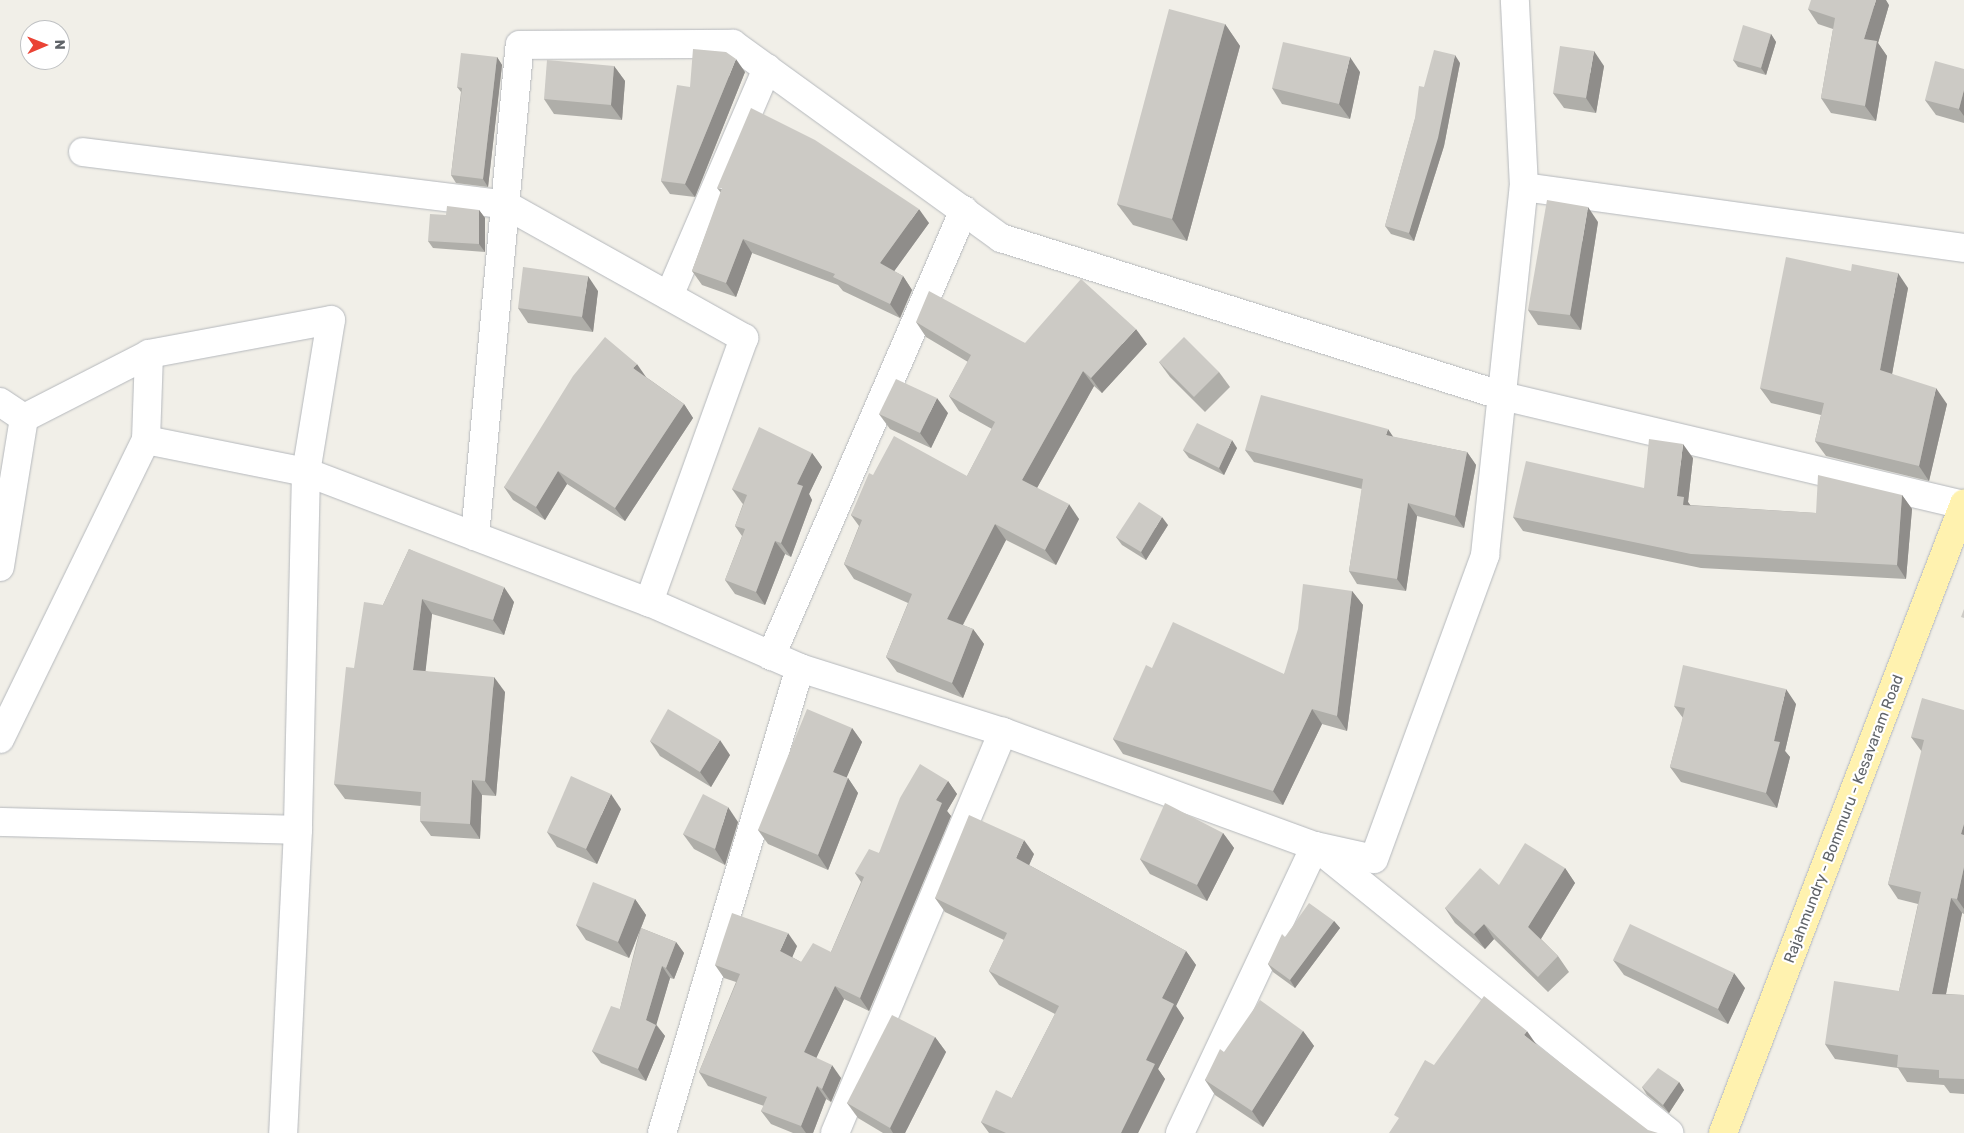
<!DOCTYPE html>
<style>
body{margin:0}
#map{position:relative;width:1964px;height:1133px;overflow:hidden;background:#f1efe8;font-family:Rubik,sans-serif}
div>[style]{position:absolute}
.roads{filter:drop-shadow(0 0 1px #b5b8bc) drop-shadow(0 0 1px #b5b8bc)}
.street>*{height:28px;margin:-14px;padding:0 14px;transform-origin:14px;border-radius:14px;background:#fff}
.primary>*{height:28px;margin:-14px;padding:0 14px;transform-origin:14px;border-radius:14px;background:#fff2af}
.wall>*{inset:0;background:#afaea9}
.shaded-wall>*{inset:0;background:#8f8d8a}
.building>*{inset:0;background:#cccac5}
span{translate:-50% -50%;white-space:nowrap;text-align:center;line-height:1.15;-webkit-text-stroke:4.5px #fff;paint-order:stroke}
.street-label{font-size:15px;color:#5f6368}
.north{position:absolute;left:20px;top:20px;width:50px;height:50px;box-sizing:border-box;background:#fff;border:1px solid #bfc1c3;border-radius:50%;rotate:89deg;font-size:14px;font-weight:700;line-height:20px;text-align:center;color:#5f6368}
.north::after{content:'';display:block;margin:auto;width:18px;height:22px;background:#ea4335;clip-path:polygon(50% 0,100% 100%,50% 72%,0 100%)}
</style>
<div id="map">
<div class="roads">
<div class="street">
<i style="left:83px;top:152px;width:426px;rotate:7.1deg"></i>
<i style="left:506px;top:205px;width:273px;rotate:29.2deg"></i>
<i style="left:744px;top:338px;width:281px;rotate:109.8deg"></i>
<i style="left:1524px;top:187px;width:444px;rotate:7.9deg"></i>
<i style="left:669px;top:296px;width:248px;rotate:-66.7deg"></i>
<i style="left:0;top:402px;width:29px;rotate:34deg"></i>
<i style="left:24px;top:418px;width:151px;rotate:99.2deg"></i>
<i style="left:24px;top:418px;width:140px;rotate:-27.1deg"></i>
<i style="left:149px;top:354px;width:185px;rotate:-10.6deg"></i>
<i style="left:331px;top:320px;width:154px;rotate:99.3deg"></i>
<i style="left:306px;top:472px;width:358px;rotate:91.3deg"></i>
<i style="left:298px;top:830px;width:303px;rotate:92.8deg"></i>
<i style="left:146px;top:440px;width:163px;rotate:11.3deg"></i>
<i style="left:306px;top:472px;width:367px;rotate:20.8deg"></i>
<i style="left:649px;top:602px;width:165px;rotate:23.6deg"></i>
<i style="left:800px;top:668px;width:213px;rotate:17.5deg"></i>
<i style="left:1003px;top:732px;width:332px;rotate:20.1deg"></i>
<i style="left:1315px;top:846px;width:456px;rotate:39deg"></i>
<i style="left:475px;top:536px;width:493px;rotate:-84.8deg"></i>
<i style="left:520px;top:45px;width:213px;rotate:-0.3deg"></i>
<i style="left:733px;top:44px;width:331px;rotate:35.9deg"></i>
<i style="left:1001px;top:238px;width:526px;rotate:17.47deg"></i>
<i style="left:1503px;top:396px;width:474px;rotate:13.3deg"></i>
<i style="left:771px;top:656px;width:486px;rotate:-66.6deg"></i>
<i style="left:0;top:739px;width:333px;rotate:-64deg"></i>
<i style="left:146px;top:440px;width:86px;rotate:-88deg"></i>
<i style="left:0;top:822px;width:298px;rotate:1.5deg"></i>
<i style="left:662px;top:1133px;width:485px;rotate:-73.5deg"></i>
<i style="left:835px;top:1133px;width:435px;rotate:-67.3deg"></i>
<i style="left:1180px;top:1133px;width:317px;rotate:-64.8deg"></i>
<i style="left:1315px;top:846px;width:60px;rotate:12.4deg"></i>
<i style="left:1374px;top:859px;width:324px;rotate:-69.9deg"></i>
<i style="left:1485px;top:555px;width:370px;rotate:-84deg"></i>
<i style="left:1524px;top:187px;width:187px;rotate:-92.8deg"></i>
</div>
<div class="primary">
<i style="left:1723px;top:1133px;width:674px;rotate:-69.04deg"></i>
</div>
</div>
<div class="wall">
<i style="clip-path:polygon(1889px 5px,1878px 43px,1887px 56px,1876px 121px,1831px 113px,1821px 98px,1833px 29px,1818px 24px,1808px 9px)"></i>
<i style="clip-path:polygon(1225px 24px,1240px 46px,1187px 241px,1133px 225px,1117px 204px)"></i>
<i style="clip-path:polygon(1771px 34px,1776px 42px,1766px 75px,1738px 67px,1733px 60px)"></i>
<i style="clip-path:polygon(497px 57px,502px 65px,488px 187px,456px 183px,451px 175px,461px 92px,457px 87px)"></i>
<i style="clip-path:polygon(1460px 63px,1444px 146px,1414px 241px,1391px 234px,1385px 226px,1424px 87px)"></i>
<i style="clip-path:polygon(614px 66px,625px 81px,622px 120px,554px 114px,544px 99px)"></i>
<i style="clip-path:polygon(1604px 66px,1596px 113px,1564px 108px,1553px 93px)"></i>
<i style="clip-path:polygon(1964px 69px,1964px 123px,1936px 115px,1925px 100px)"></i>
<i style="clip-path:polygon(745px 72px,695px 197px,670px 194px,661px 181px,690px 87px)"></i>
<i style="clip-path:polygon(1360px 72px,1350px 119px,1282px 104px,1272px 88px)"></i>
<i style="clip-path:polygon(717px 188px,929px 223px,894px 271px,903px 276px,912px 290px,900px 318px,843px 291px,838px 285px,752px 253px,736px 297px,702px 285px,692px 271px,721px 193px)"></i>
<i style="clip-path:polygon(479px 210px,485px 218px,485px 252px,433px 248px,428px 241px)"></i>
<i style="clip-path:polygon(1598px 222px,1581px 330px,1538px 325px,1528px 310px)"></i>
<i style="clip-path:polygon(1908px 288px,1892px 374px,1947px 404px,1929px 481px,1826px 456px,1815px 441px,1821px 415px,1771px 403px,1760px 388px)"></i>
<i style="clip-path:polygon(598px 291px,593px 332px,528px 323px,518px 308px)"></i>
<i style="clip-path:polygon(916px 322px,1025px 343px,1147px 344px,1102px 393px,1094px 386px,1037px 488px,1079px 519px,1056px 565px,1006px 540px,963px 625px,973px 629px,984px 644px,963px 698px,897px 672px,886px 657px,908px 603px,854px 579px,844px 564px,859px 526px,851px 515px,873px 475px,967px 476px,992px 429px,959px 411px,949px 396px,968px 362px,926px 337px)"></i>
<i style="clip-path:polygon(1159px 362px,1219px 372px,1230px 387px,1205px 412px,1170px 377px)"></i>
<i style="clip-path:polygon(646px 377px,684px 404px,693px 418px,625px 521px,567px 484px,545px 520px,513px 500px,504px 487px)"></i>
<i style="clip-path:polygon(948px 413px,931px 448px,890px 429px,879px 414px)"></i>
<i style="clip-path:polygon(1393px 437px,1467px 452px,1476px 465px,1464px 528px,1417px 516px,1406px 591px,1357px 584px,1349px 571px,1362px 489px,1254px 462px,1245px 450px)"></i>
<i style="clip-path:polygon(1237px 448px,1224px 475px,1189px 458px,1183px 450px)"></i>
<i style="clip-path:polygon(812px 453px,822px 467px,809px 494px,812px 500px,791px 557px,785px 554px,765px 605px,735px 594px,725px 580px,742px 536px,735px 526px,743px 504px,742px 503px,732px 489px)"></i>
<i style="clip-path:polygon(1693px 458px,1688px 502px,1690px 505px,1816px 513px,1902px 495px,1912px 509px,1906px 579px,1701px 568px,1523px 531px,1513px 517px,1644px 488px)"></i>
<i style="clip-path:polygon(1168px 525px,1146px 560px,1122px 545px,1116px 537px)"></i>
<i style="clip-path:polygon(409px 549px,514px 602px,504px 635px,432px 614px,425px 671px,505px 692px,496px 796px,482px 795px,480px 839px,431px 836px,420px 821px,421px 806px,345px 799px,334px 784px,383px 605px)"></i>
<i style="clip-path:polygon(1352px 591px,1363px 605px,1347px 731px,1322px 724px,1283px 805px,1123px 754px,1113px 739px,1152px 668px,1284px 674px)"></i>
<i style="clip-path:polygon(1796px 704px,1785px 751px,1790px 757px,1777px 808px,1681px 782px,1670px 767px,1683px 718px,1674px 706px)"></i>
<i style="clip-path:polygon(1964px 710px,1964px 914px,1962px 913px,1946px 994px,1964px 995px,1964px 1094px,1950px 1093px,1944px 1085px,1907px 1082px,1898px 1068px,1835px 1059px,1825px 1044px,1899px 991px,1918px 904px,1898px 899px,1888px 884px,1922px 752px,1911px 737px)"></i>
<i style="clip-path:polygon(852px 728px,862px 742px,846px 778px,848px 778px,858px 793px,828px 870px,768px 844px,758px 830px)"></i>
<i style="clip-path:polygon(650px 741px,730px 755px,711px 787px,660px 756px)"></i>
<i style="clip-path:polygon(948px 781px,957px 794px,947px 811px,951px 816px,869px 1011px,844px 999px,816px 1058px,841px 1078px,831px 1102px,826px 1099px,813px 1133px,793px 1133px,771px 1124px,761px 1111px,764px 1106px,708px 1086px,699px 1072px,736px 982px,724px 978px,715px 965px,797px 946px,792px 957px,801px 962px,831px 952px,861px 882px,855px 873px,879px 853px)"></i>
<i style="clip-path:polygon(621px 809px,597px 864px,557px 847px,547px 832px)"></i>
<i style="clip-path:polygon(738px 822px,725px 865px,694px 849px,683px 834px)"></i>
<i style="clip-path:polygon(1223px 833px,1234px 848px,1207px 901px,1150px 874px,1140px 859px)"></i>
<i style="clip-path:polygon(1034px 854px,1029px 865px,1186px 951px,1196px 965px,1176px 1006px,1184px 1018px,1158px 1069px,1165px 1079px,1138px 1133px,989px 1133px,981px 1122px,1012px 1098px,1055px 1014px,999px 985px,989px 971px,1004px 940px,945px 912px,935px 898px)"></i>
<i style="clip-path:polygon(1565px 868px,1575px 883px,1541px 939px,1558px 956px,1569px 972px,1548px 992px,1494px 939px,1485px 949px,1455px 923px,1445px 908px,1499px 885px)"></i>
<i style="clip-path:polygon(635px 899px,646px 915px,641px 928px,676px 942px,684px 953px,674px 979px,670px 978px,656px 1024px,665px 1036px,646px 1081px,601px 1063px,592px 1051px,620px 1009px,640px 929px,629px 958px,586px 940px,576px 925px)"></i>
<i style="clip-path:polygon(1334px 921px,1340px 928px,1295px 988px,1273px 972px,1268px 964px,1285px 937px)"></i>
<i style="clip-path:polygon(1613px 960px,1745px 988px,1728px 1024px,1624px 975px)"></i>
<i style="clip-path:polygon(1303px 1031px,1314px 1046px,1263px 1127px,1215px 1095px,1205px 1080px,1224px 1052px)"></i>
<i style="clip-path:polygon(935px 1037px,946px 1052px,905px 1133px,883px 1133px,858px 1118px,847px 1103px)"></i>
<i style="clip-path:polygon(1679px 1082px,1684px 1090px,1669px 1113px,1647px 1095px,1642px 1087px)"></i>
</div>
<div class="shaded-wall">
<i style="clip-path:polygon(1876px 0,1886px 0,1889px 5px,1878px 43px,1887px 56px,1876px 121px,1865px 106px,1864px 39px)"></i>
<i style="clip-path:polygon(1225px 24px,1240px 46px,1187px 241px,1172px 219px)"></i>
<i style="clip-path:polygon(1771px 34px,1776px 42px,1766px 75px,1761px 68px)"></i>
<i style="clip-path:polygon(1594px 51px,1604px 66px,1596px 113px,1586px 98px)"></i>
<i style="clip-path:polygon(1455px 55px,1460px 63px,1444px 146px,1414px 241px,1409px 233px)"></i>
<i style="clip-path:polygon(497px 57px,502px 65px,488px 187px,483px 179px)"></i>
<i style="clip-path:polygon(1350px 57px,1360px 72px,1350px 119px,1339px 104px)"></i>
<i style="clip-path:polygon(736px 59px,745px 72px,695px 197px,685px 184px)"></i>
<i style="clip-path:polygon(614px 66px,625px 81px,622px 120px,611px 105px)"></i>
<i style="clip-path:polygon(1964px 90px,1964px 116px,1959px 109px)"></i>
<i style="clip-path:polygon(1588px 207px,1598px 222px,1581px 330px,1570px 315px)"></i>
<i style="clip-path:polygon(919px 209px,929px 223px,890px 277px,880px 263px)"></i>
<i style="clip-path:polygon(479px 210px,485px 218px,485px 252px,479px 244px)"></i>
<i style="clip-path:polygon(743px 239px,752px 253px,736px 297px,726px 283px)"></i>
<i style="clip-path:polygon(1898px 273px,1908px 288px,1890px 385px,1880px 370px)"></i>
<i style="clip-path:polygon(588px 276px,598px 291px,593px 332px,582px 317px)"></i>
<i style="clip-path:polygon(903px 276px,912px 290px,900px 318px,890px 304px)"></i>
<i style="clip-path:polygon(1136px 329px,1147px 344px,1102px 393px,1091px 378px)"></i>
<i style="clip-path:polygon(637px 364px,646px 377px,642px 382px,633px 368px)"></i>
<i style="clip-path:polygon(1083px 371px,1094px 386px,1033px 495px,1022px 480px)"></i>
<i style="clip-path:polygon(1936px 388px,1947px 404px,1929px 481px,1919px 466px)"></i>
<i style="clip-path:polygon(937px 398px,948px 413px,931px 448px,920px 433px)"></i>
<i style="clip-path:polygon(684px 404px,693px 418px,625px 521px,615px 508px)"></i>
<i style="clip-path:polygon(1388px 429px,1396px 441px,1386px 435px)"></i>
<i style="clip-path:polygon(1232px 440px,1237px 448px,1224px 475px,1219px 468px)"></i>
<i style="clip-path:polygon(1683px 444px,1693px 458px,1688px 502px,1694px 510px,1693px 518px,1677px 496px)"></i>
<i style="clip-path:polygon(1467px 452px,1476px 465px,1464px 528px,1455px 516px)"></i>
<i style="clip-path:polygon(812px 453px,822px 467px,809px 494px,812px 500px,791px 557px,781px 543px,797px 484px)"></i>
<i style="clip-path:polygon(558px 471px,567px 484px,545px 520px,536px 507px)"></i>
<i style="clip-path:polygon(1902px 495px,1912px 509px,1906px 579px,1897px 565px)"></i>
<i style="clip-path:polygon(1408px 503px,1417px 516px,1406px 591px,1397px 579px)"></i>
<i style="clip-path:polygon(1069px 504px,1079px 519px,1056px 565px,1045px 550px)"></i>
<i style="clip-path:polygon(1162px 517px,1168px 525px,1146px 560px,1141px 552px)"></i>
<i style="clip-path:polygon(995px 524px,1006px 540px,958px 634px,947px 619px)"></i>
<i style="clip-path:polygon(775px 541px,785px 554px,765px 605px,756px 592px)"></i>
<i style="clip-path:polygon(504px 587px,514px 602px,504px 635px,493px 620px)"></i>
<i style="clip-path:polygon(1352px 591px,1363px 605px,1347px 731px,1337px 716px)"></i>
<i style="clip-path:polygon(422px 599px,432px 614px,424px 685px,413px 670px)"></i>
<i style="clip-path:polygon(973px 629px,984px 644px,963px 698px,952px 683px)"></i>
<i style="clip-path:polygon(494px 677px,505px 692px,496px 796px,485px 781px)"></i>
<i style="clip-path:polygon(1786px 689px,1796px 704px,1785px 751px,1790px 757px,1777px 808px,1766px 793px,1774px 741px)"></i>
<i style="clip-path:polygon(1312px 709px,1322px 724px,1283px 805px,1273px 791px)"></i>
<i style="clip-path:polygon(852px 728px,862px 742px,843px 786px,833px 772px)"></i>
<i style="clip-path:polygon(720px 740px,730px 755px,711px 787px,700px 772px)"></i>
<i style="clip-path:polygon(848px 778px,858px 793px,828px 870px,818px 855px)"></i>
<i style="clip-path:polygon(472px 780px,482px 795px,480px 839px,470px 824px)"></i>
<i style="clip-path:polygon(948px 781px,957px 794px,947px 811px,951px 816px,869px 1011px,860px 998px,936px 800px)"></i>
<i style="clip-path:polygon(611px 794px,621px 809px,597px 864px,586px 849px)"></i>
<i style="clip-path:polygon(728px 807px,738px 822px,725px 865px,715px 849px)"></i>
<i style="clip-path:polygon(1964px 824px,1964px 838px,1961px 834px)"></i>
<i style="clip-path:polygon(1223px 833px,1234px 848px,1207px 901px,1197px 885px)"></i>
<i style="clip-path:polygon(1024px 840px,1034px 854px,1026px 872px,1016px 858px)"></i>
<i style="clip-path:polygon(1964px 867px,1964px 909px,1957px 899px)"></i>
<i style="clip-path:polygon(1565px 868px,1575px 883px,1539px 942px,1528px 927px)"></i>
<i style="clip-path:polygon(1951px 898px,1962px 913px,1943px 1009px,1932px 994px)"></i>
<i style="clip-path:polygon(635px 899px,646px 915px,629px 958px,618px 942px)"></i>
<i style="clip-path:polygon(1334px 921px,1340px 928px,1295px 988px,1290px 980px)"></i>
<i style="clip-path:polygon(1484px 924px,1494px 939px,1485px 949px,1474px 934px)"></i>
<i style="clip-path:polygon(788px 933px,797px 946px,789px 965px,780px 951px)"></i>
<i style="clip-path:polygon(676px 942px,684px 953px,674px 979px,666px 968px)"></i>
<i style="clip-path:polygon(1186px 951px,1196px 965px,1176px 1006px,1184px 1018px,1158px 1069px,1165px 1079px,1138px 1133px,1121px 1133px,1146px 1060px,1162px 998px)"></i>
<i style="clip-path:polygon(662px 966px,670px 978px,656px 1026px,656px 1025px,665px 1036px,646px 1081px,638px 1069px,646px 1020px)"></i>
<i style="clip-path:polygon(1734px 973px,1745px 988px,1728px 1024px,1718px 1009px)"></i>
<i style="clip-path:polygon(835px 986px,844px 999px,813px 1065px,804px 1052px)"></i>
<i style="clip-path:polygon(1303px 1031px,1314px 1046px,1263px 1127px,1252px 1111px)"></i>
<i style="clip-path:polygon(1527px 1031px,1538px 1047px,1524px 1035px)"></i>
<i style="clip-path:polygon(935px 1037px,946px 1052px,905px 1133px,893px 1133px,890px 1128px)"></i>
<i style="clip-path:polygon(832px 1065px,841px 1078px,831px 1102px,822px 1089px)"></i>
<i style="clip-path:polygon(1679px 1082px,1684px 1090px,1669px 1113px,1663px 1105px)"></i>
<i style="clip-path:polygon(817px 1086px,826px 1099px,813px 1133px,806px 1133px,801px 1126px)"></i>
</div>
<div class="building">
<i style="clip-path:polygon(1811px 0,1876px 0,1864px 39px,1877px 41px,1865px 106px,1821px 98px,1835px 18px,1808px 9px)"></i>
<i style="clip-path:polygon(1169px 9px,1225px 24px,1172px 219px,1117px 204px)"></i>
<i style="clip-path:polygon(1743px 25px,1771px 34px,1761px 68px,1733px 60px)"></i>
<i style="clip-path:polygon(1283px 42px,1350px 57px,1339px 104px,1272px 88px)"></i>
<i style="clip-path:polygon(1560px 46px,1594px 51px,1586px 98px,1553px 93px)"></i>
<i style="clip-path:polygon(693px 49px,726px 52px,736px 59px,685px 184px,661px 181px,677px 85px,690px 87px)"></i>
<i style="clip-path:polygon(1434px 50px,1455px 55px,1438px 138px,1409px 233px,1385px 226px,1415px 118px,1419px 86px,1424px 87px)"></i>
<i style="clip-path:polygon(461px 53px,497px 57px,483px 179px,451px 175px,462px 88px,457px 87px)"></i>
<i style="clip-path:polygon(547px 60px,614px 66px,611px 105px,544px 99px)"></i>
<i style="clip-path:polygon(1935px 61px,1964px 69px,1964px 90px,1959px 109px,1925px 100px)"></i>
<i style="clip-path:polygon(751px 108px,815px 140px,919px 209px,880px 263px,903px 276px,890px 304px,833px 277px,835px 274px,743px 239px,726px 283px,692px 271px,722px 188px,717px 188px)"></i>
<i style="clip-path:polygon(1547px 200px,1588px 207px,1570px 315px,1528px 310px)"></i>
<i style="clip-path:polygon(447px 206px,479px 210px,479px 244px,428px 241px,430px 214px,446px 215px)"></i>
<i style="clip-path:polygon(1786px 257px,1851px 271px,1852px 264px,1898px 273px,1880px 370px,1936px 388px,1919px 466px,1815px 441px,1824px 403px,1760px 388px)"></i>
<i style="clip-path:polygon(523px 267px,588px 276px,582px 317px,518px 308px)"></i>
<i style="clip-path:polygon(1081px 279px,1136px 329px,1091px 378px,1083px 371px,1022px 480px,1069px 504px,1045px 550px,995px 524px,947px 619px,973px 629px,952px 683px,886px 657px,912px 594px,844px 564px,862px 520px,851px 515px,869px 473px,873px 475px,894px 436px,967px 476px,995px 422px,949px 396px,971px 355px,916px 322px,929px 291px,1025px 343px)"></i>
<i style="clip-path:polygon(605px 337px,637px 364px,633px 368px,684px 404px,615px 508px,558px 471px,536px 507px,504px 487px,573px 376px)"></i>
<i style="clip-path:polygon(1184px 337px,1219px 372px,1194px 397px,1159px 362px)"></i>
<i style="clip-path:polygon(896px 379px,937px 398px,920px 433px,879px 414px)"></i>
<i style="clip-path:polygon(1261px 395px,1388px 429px,1386px 435px,1467px 452px,1455px 516px,1408px 503px,1397px 579px,1349px 571px,1363px 479px,1245px 450px)"></i>
<i style="clip-path:polygon(1197px 423px,1232px 440px,1219px 468px,1183px 450px)"></i>
<i style="clip-path:polygon(759px 427px,812px 453px,797px 484px,803px 486px,781px 543px,775px 541px,756px 592px,725px 580px,745px 529px,735px 526px,747px 495px,732px 489px)"></i>
<i style="clip-path:polygon(1649px 439px,1683px 444px,1677px 496px,1684px 497px,1683px 505px,1816px 513px,1818px 475px,1902px 495px,1897px 565px,1691px 554px,1513px 517px,1526px 461px,1644px 488px)"></i>
<i style="clip-path:polygon(1139px 502px,1162px 517px,1141px 552px,1116px 537px)"></i>
<i style="clip-path:polygon(409px 549px,504px 587px,493px 620px,422px 599px,413px 670px,494px 677px,485px 781px,472px 780px,470px 824px,420px 821px,421px 792px,334px 784px,346px 667px,354px 668px,364px 602px,383px 605px)"></i>
<i style="clip-path:polygon(1303px 584px,1352px 591px,1337px 716px,1312px 709px,1273px 791px,1113px 739px,1146px 665px,1152px 668px,1173px 622px,1284px 674px,1298px 629px)"></i>
<i style="clip-path:polygon(1964px 609px,1964px 618px,1961px 617px)"></i>
<i style="clip-path:polygon(1683px 665px,1786px 689px,1774px 741px,1780px 742px,1766px 793px,1670px 767px,1685px 708px,1674px 706px)"></i>
<i style="clip-path:polygon(1922px 698px,1964px 710px,1964px 824px,1961px 834px,1964px 835px,1964px 867px,1957px 899px,1951px 898px,1932px 994px,1964px 995px,1964px 1079px,1939px 1078px,1939px 1070px,1897px 1067px,1898px 1055px,1825px 1044px,1834px 981px,1899px 991px,1921px 892px,1888px 884px,1924px 740px,1911px 737px)"></i>
<i style="clip-path:polygon(668px 709px,720px 740px,700px 772px,650px 741px)"></i>
<i style="clip-path:polygon(807px 709px,852px 728px,833px 772px,848px 778px,818px 855px,758px 830px)"></i>
<i style="clip-path:polygon(920px 764px,948px 781px,936px 800px,942px 803px,860px 998px,835px 986px,804px 1052px,832px 1065px,822px 1089px,817px 1086px,801px 1126px,761px 1111px,767px 1097px,699px 1072px,740px 974px,715px 965px,722px 943px,732px 913px,788px 933px,780px 951px,801px 962px,813px 943px,831px 952px,864px 877px,855px 873px,869px 849px,879px 853px,900px 798px)"></i>
<i style="clip-path:polygon(571px 776px,611px 794px,586px 849px,547px 832px)"></i>
<i style="clip-path:polygon(703px 794px,728px 807px,715px 849px,683px 834px)"></i>
<i style="clip-path:polygon(1165px 803px,1223px 833px,1197px 885px,1140px 859px)"></i>
<i style="clip-path:polygon(969px 815px,1024px 840px,1016px 858px,1186px 951px,1162px 998px,1174px 1004px,1146px 1060px,1155px 1064px,1121px 1133px,1006px 1133px,981px 1122px,996px 1090px,1012px 1098px,1059px 1006px,989px 971px,1007px 933px,935px 898px)"></i>
<i style="clip-path:polygon(1525px 843px,1565px 868px,1528px 927px,1558px 956px,1538px 977px,1484px 924px,1474px 934px,1445px 908px,1480px 868px,1499px 885px)"></i>
<i style="clip-path:polygon(593px 882px,635px 899px,618px 942px,576px 925px)"></i>
<i style="clip-path:polygon(1309px 903px,1334px 921px,1290px 980px,1268px 964px,1282px 934px,1285px 937px)"></i>
<i style="clip-path:polygon(1630px 924px,1734px 973px,1718px 1009px,1613px 960px)"></i>
<i style="clip-path:polygon(641px 928px,676px 942px,666px 968px,662px 966px,646px 1020px,656px 1025px,638px 1069px,592px 1051px,611px 1006px,620px 1009px)"></i>
<i style="clip-path:polygon(1484px 996px,1527px 1031px,1524px 1035px,1648px 1130px,1658px 1133px,1389px 1133px,1399px 1118px,1394px 1115px,1425px 1060px,1434px 1065px)"></i>
<i style="clip-path:polygon(1260px 1000px,1303px 1031px,1252px 1111px,1205px 1080px,1220px 1049px,1224px 1052px)"></i>
<i style="clip-path:polygon(892px 1015px,935px 1037px,890px 1128px,847px 1103px)"></i>
<i style="clip-path:polygon(1658px 1068px,1679px 1082px,1663px 1105px,1642px 1087px)"></i>
</div>
<div class="street-label">
<span style="left:1844px;top:819px;rotate:-69deg">Rajahmundry - Bommuru - Kesavaram Road</span>
</div>
<div class="north">N</div>
</div>
